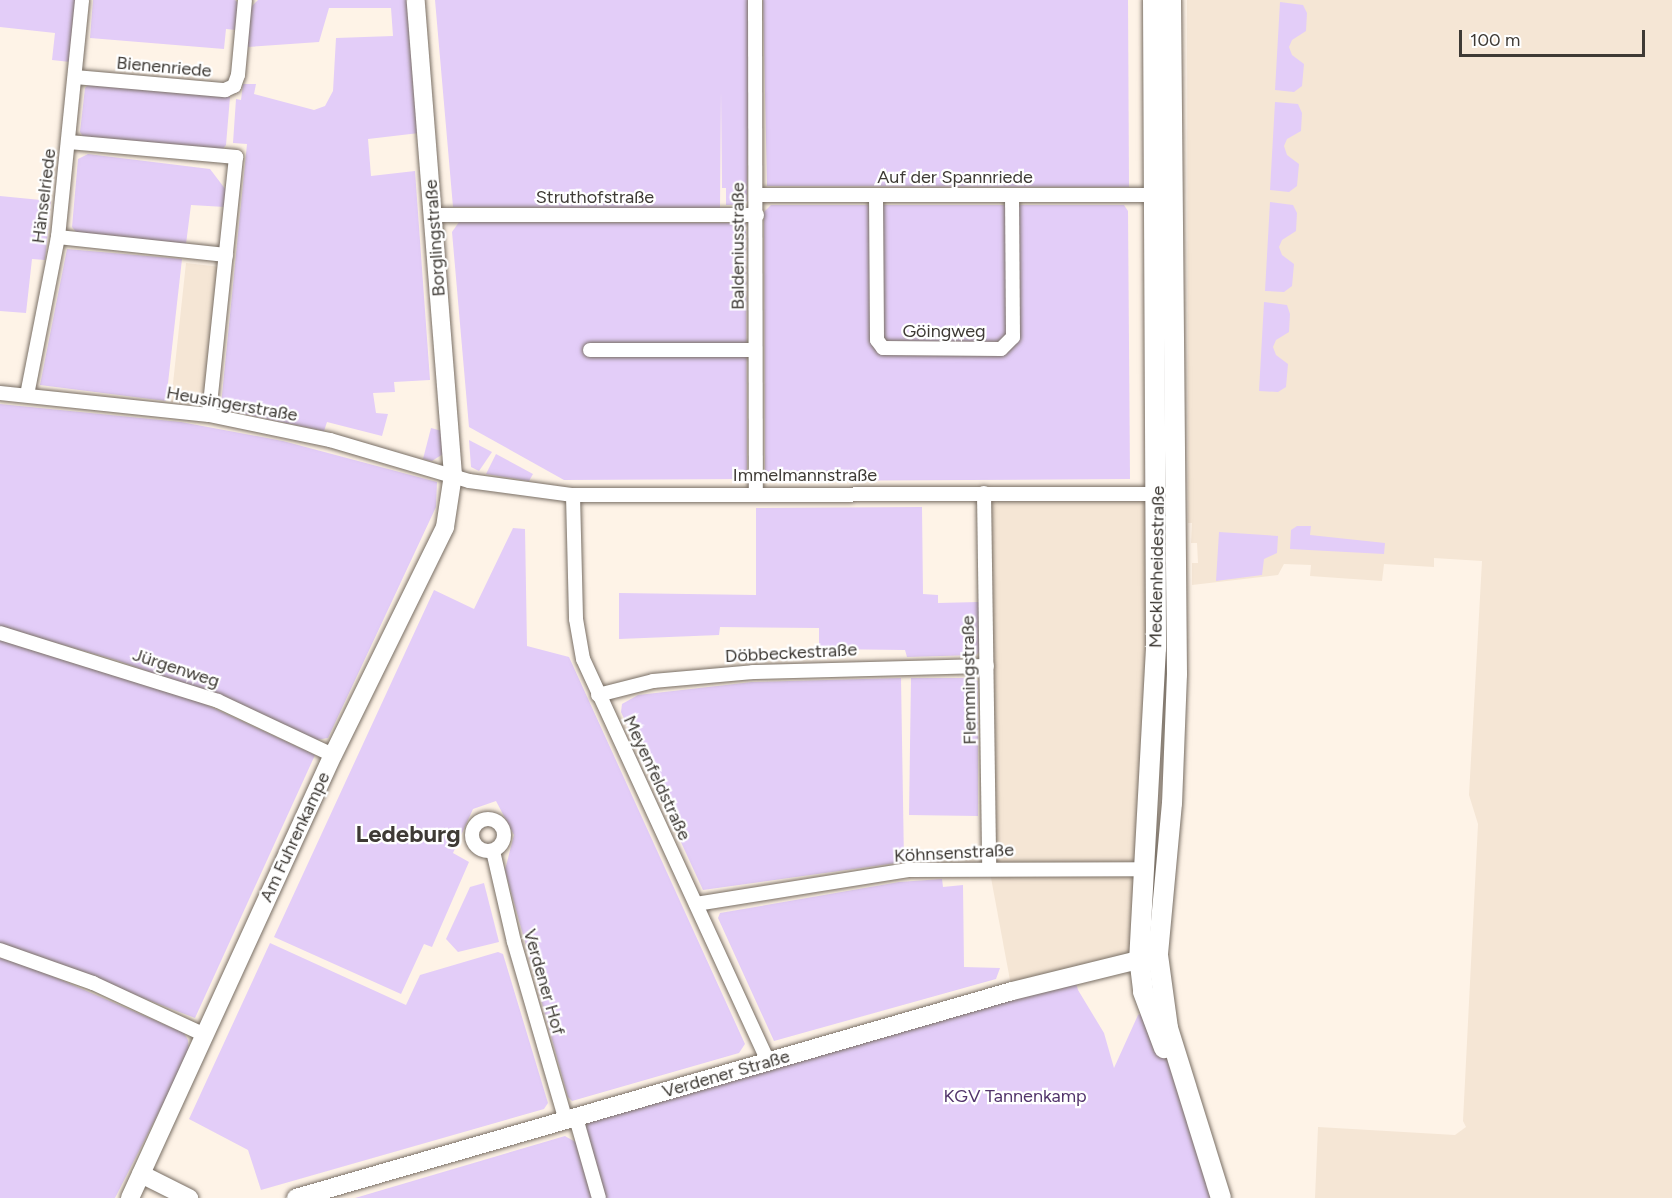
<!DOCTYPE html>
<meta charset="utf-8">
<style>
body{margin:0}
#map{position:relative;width:1672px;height:1198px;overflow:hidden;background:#fef3e7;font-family:Figtree,sans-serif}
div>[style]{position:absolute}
.built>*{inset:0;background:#f5e6d5}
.green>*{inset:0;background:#e3cdf8}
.roads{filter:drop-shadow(0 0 2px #786e64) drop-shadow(0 0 2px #786e64)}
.minor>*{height:14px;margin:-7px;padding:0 7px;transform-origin:7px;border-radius:7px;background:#fff}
.minor>.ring{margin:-7px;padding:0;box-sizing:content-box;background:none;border:14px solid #fff;border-radius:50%}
.tertiary>*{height:18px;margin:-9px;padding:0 9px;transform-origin:9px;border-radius:9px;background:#fff}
.secondary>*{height:20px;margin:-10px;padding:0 10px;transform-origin:10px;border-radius:10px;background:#fff}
span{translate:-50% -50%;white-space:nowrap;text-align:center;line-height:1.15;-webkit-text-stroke:4.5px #fff;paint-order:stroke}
.street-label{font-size:18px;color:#3e3a35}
.park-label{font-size:18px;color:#52346b}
.district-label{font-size:24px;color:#3e3a35;font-weight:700}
.scale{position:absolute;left:1459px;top:30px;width:186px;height:27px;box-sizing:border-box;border:3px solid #3e3a35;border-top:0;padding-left:8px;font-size:18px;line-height:21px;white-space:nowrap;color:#3e3a35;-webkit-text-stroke:4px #fff;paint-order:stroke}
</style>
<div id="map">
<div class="built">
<i style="clip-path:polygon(1187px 0,1672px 0,1672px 1198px,1315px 1198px,1318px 1127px,1455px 1135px,1466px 1127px,1463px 1121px,1478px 824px,1469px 795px,1482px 561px,1434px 558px,1434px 567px,1384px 564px,1382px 581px,1310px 576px,1311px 565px,1284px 564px,1278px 575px,1192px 585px,1192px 563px,1198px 563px,1197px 543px,1191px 543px,1192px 523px,1188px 523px)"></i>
<i style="clip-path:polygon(186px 263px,221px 267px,206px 406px,171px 402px)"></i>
<i style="clip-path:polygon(984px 493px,1158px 494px,1139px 957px,1012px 991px,989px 867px)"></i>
</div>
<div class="green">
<i style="clip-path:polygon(0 0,76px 0,70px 62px,52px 60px,55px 33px,0 27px)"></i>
<i style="clip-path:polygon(93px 0,235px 0,238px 3px,236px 30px,226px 29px,224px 49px,90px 38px)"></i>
<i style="clip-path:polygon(258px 0,406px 0,409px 8px,419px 133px,368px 139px,371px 176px,415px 171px,430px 380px,394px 382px,395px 392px,373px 393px,376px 413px,388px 414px,382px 436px,327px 422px,324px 431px,225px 410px,221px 405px,247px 144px,233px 143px,236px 99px,241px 100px,243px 84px,256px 84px,254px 94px,314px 110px,325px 106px,333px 91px,336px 38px,393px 36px,391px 8px,329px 8px,319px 42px,247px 47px,250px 8px)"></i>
<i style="clip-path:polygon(435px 0,750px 0,747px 201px,744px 205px,726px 205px,726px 188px,722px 188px,721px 91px,720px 209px,453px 207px)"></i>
<i style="clip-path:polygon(763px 0,1128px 0,1129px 187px,767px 186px)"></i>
<i style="clip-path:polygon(1280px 2px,1303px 5px,1307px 13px,1306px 31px,1292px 40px,1289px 47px,1292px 55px,1304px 64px,1302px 86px,1294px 92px,1275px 90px)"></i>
<i style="clip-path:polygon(89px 84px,230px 97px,226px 145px,221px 151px,84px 138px,80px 132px,85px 88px)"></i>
<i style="clip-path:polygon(1275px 102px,1298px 104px,1302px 113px,1301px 131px,1287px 139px,1284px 146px,1287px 155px,1299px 164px,1297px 186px,1289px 192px,1270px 190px)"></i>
<i style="clip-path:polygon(88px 154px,210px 169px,226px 190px,225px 207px,191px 205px,186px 244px,77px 233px,72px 227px,78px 159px)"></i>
<i style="clip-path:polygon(0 196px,51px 201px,45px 260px,32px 259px,26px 313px,0 311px)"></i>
<i style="clip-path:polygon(1270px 202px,1293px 205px,1297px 213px,1296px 231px,1282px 240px,1279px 247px,1282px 255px,1294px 264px,1292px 286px,1284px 292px,1265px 291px)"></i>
<i style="clip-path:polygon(771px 205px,1124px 205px,1128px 211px,1130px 479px,772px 481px,765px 474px,764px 212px)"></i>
<i style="clip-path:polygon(459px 222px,746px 223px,747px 479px,564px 480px,469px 427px,452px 232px)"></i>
<i style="clip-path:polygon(67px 249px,182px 259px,166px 401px,40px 385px)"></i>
<i style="clip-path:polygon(1264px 302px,1287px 305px,1290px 314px,1289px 332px,1276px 340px,1273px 347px,1276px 355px,1288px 364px,1286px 387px,1278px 392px,1259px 391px)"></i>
<i style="clip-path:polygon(0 404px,181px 422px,283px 441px,437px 482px,436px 507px,328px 738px,316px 740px,239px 704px,116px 660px,0 627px)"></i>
<i style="clip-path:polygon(431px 428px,442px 431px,443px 454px,432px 461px,423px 459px)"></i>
<i style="clip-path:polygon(469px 440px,492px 452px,479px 471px,471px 467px)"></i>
<i style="clip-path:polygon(496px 454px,533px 474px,529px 481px,486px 474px)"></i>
<i style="clip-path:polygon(922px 507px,923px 594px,938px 595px,938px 603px,979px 602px,979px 652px,976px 655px,907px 657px,905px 650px,825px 649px,819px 647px,819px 628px,720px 627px,719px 635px,619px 639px,619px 593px,756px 595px,756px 508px)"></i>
<i style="clip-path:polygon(1297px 526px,1311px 526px,1310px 535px,1385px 543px,1384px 554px,1290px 549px,1291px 530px)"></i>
<i style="clip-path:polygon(513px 528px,525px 529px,527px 646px,569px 657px,745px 1044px,739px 1053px,572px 1101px,568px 1097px,505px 870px,514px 835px,496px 801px,473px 809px,453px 853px,469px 862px,432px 947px,424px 944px,401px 994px,274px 937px,434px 590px,474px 609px)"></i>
<i style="clip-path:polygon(1219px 532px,1278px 536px,1277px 553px,1264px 559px,1262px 575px,1216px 581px)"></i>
<i style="clip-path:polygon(0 640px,198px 701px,315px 755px,195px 1018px,0 943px)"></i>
<i style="clip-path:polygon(901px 678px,904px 862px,703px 890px,621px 712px,622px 704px,638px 695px,752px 682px)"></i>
<i style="clip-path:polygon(911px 678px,973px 678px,978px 681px,978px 816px,909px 815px)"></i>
<i style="clip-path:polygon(942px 879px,943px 887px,963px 885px,964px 967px,1000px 968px,996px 979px,774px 1041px,718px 918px,720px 913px,899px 882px)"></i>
<i style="clip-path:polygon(484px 883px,499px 942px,458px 952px,446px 939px,470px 887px)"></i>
<i style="clip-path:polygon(270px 943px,406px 1005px,420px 975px,498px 952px,503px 954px,548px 1103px,544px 1109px,261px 1190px,248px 1150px,189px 1119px)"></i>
<i style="clip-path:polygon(0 958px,31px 967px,184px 1033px,188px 1040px,189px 1053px,115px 1198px,0 1198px)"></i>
<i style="clip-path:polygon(1074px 975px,1078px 990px,1104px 1033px,1114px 1068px,1138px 1015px,1148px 1010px,1196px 1122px,1221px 1198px,599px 1198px,576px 1118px)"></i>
<i style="clip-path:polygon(565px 1136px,577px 1143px,592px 1198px,355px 1198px)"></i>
</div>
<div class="roads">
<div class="minor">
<i style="left:755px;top:0;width:492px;rotate:89.9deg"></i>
<i style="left:75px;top:77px;width:151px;rotate:5deg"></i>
<i style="left:225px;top:90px;width:10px;rotate:-24deg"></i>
<i style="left:234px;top:86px;width:12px;rotate:-70deg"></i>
<i style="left:238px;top:75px;width:75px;rotate:-84.7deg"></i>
<i style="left:69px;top:142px;width:168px;rotate:5.1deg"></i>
<i style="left:236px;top:157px;width:259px;rotate:96deg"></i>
<i style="left:756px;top:195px;width:398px"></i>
<i style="left:876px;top:195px;width:145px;rotate:89.6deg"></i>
<i style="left:877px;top:340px;width:10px;rotate:53deg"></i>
<i style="left:883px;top:348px;width:118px;rotate:0.5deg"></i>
<i style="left:1001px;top:349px;width:17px;rotate:-45deg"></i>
<i style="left:1013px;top:337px;width:141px;rotate:-90.4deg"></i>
<i style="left:433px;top:215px;width:324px"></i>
<i style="left:58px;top:237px;width:169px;rotate:6.1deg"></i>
<i style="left:590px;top:350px;width:165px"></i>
<i style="left:0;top:393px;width:210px;rotate:6deg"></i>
<i style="left:209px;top:415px;width:124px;rotate:11.7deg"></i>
<i style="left:330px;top:440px;width:145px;rotate:16.4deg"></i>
<i style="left:469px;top:481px;width:105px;rotate:7.7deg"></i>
<i style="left:573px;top:495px;width:585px;rotate:-0.1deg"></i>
<i style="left:27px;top:395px;width:161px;rotate:-78.9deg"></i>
<i style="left:58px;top:237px;width:238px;rotate:-84.2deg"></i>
<i style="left:984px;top:493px;width:374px;rotate:89.2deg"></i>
<i style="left:573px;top:495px;width:124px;rotate:88.6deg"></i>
<i style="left:576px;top:619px;width:41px;rotate:80.1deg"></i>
<i style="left:583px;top:659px;width:443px;rotate:65.3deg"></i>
<i style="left:0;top:633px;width:228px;rotate:17.3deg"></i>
<i style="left:218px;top:701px;width:127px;rotate:25.2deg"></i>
<i style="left:598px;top:695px;width:57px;rotate:-14.3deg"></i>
<i style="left:653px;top:681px;width:100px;rotate:-5.1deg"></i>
<i style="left:753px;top:672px;width:234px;rotate:-1.5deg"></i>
<i class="ring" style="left:472px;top:819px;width:18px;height:18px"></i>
<i style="left:493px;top:851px;width:93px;rotate:77deg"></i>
<i style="left:514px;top:942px;width:186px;rotate:73.8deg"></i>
<i style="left:696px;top:904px;width:215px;rotate:-9.1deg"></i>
<i style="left:908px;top:870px;width:237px;rotate:-0.2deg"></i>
<i style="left:0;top:950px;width:99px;rotate:19.5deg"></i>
<i style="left:93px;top:983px;width:123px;rotate:24.9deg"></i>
<i style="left:576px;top:1118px;width:83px;rotate:74deg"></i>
</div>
<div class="tertiary">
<i style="left:141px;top:1174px;width:54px;rotate:26.6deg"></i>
<i style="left:130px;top:1198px;width:487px;rotate:-65.4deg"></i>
<i style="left:333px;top:755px;width:254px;rotate:-63.8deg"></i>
<i style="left:445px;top:527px;width:53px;rotate:-81.3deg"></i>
<i style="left:453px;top:475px;width:476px;rotate:-94.5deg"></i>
<i style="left:296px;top:1198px;width:745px;rotate:-16.12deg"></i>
<i style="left:1012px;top:991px;width:146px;rotate:-13.8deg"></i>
</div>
<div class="secondary">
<i style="left:1153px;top:0;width:648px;rotate:89.73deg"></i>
<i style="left:1156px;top:648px;width:309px;rotate:93.1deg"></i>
<i style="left:1139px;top:957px;width:35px;rotate:83deg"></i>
<i style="left:1143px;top:992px;width:60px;rotate:69.4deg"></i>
<i style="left:1171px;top:0;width:674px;rotate:89.49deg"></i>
<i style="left:1177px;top:674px;width:129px;rotate:92.2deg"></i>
<i style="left:1172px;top:803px;width:153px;rotate:95.3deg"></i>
<i style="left:1158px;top:955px;width:74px;rotate:82.2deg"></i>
<i style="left:1168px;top:1028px;width:178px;rotate:72.7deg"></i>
</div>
</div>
<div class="street-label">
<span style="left:164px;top:67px;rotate:5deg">Bienenriede</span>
<span style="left:955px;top:177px">Auf der Spannriede</span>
<span style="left:44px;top:196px;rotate:-83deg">Hänselriede</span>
<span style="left:595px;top:197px">Struthofstraße</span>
<span style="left:435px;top:238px;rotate:-94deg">Borglingstraße</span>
<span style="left:738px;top:246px;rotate:-90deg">Baldeniusstraße</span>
<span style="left:944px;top:331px">Göingweg</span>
<span style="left:232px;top:404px;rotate:10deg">Heusingerstraße</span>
<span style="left:805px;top:475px">Immelmannstraße</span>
<span style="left:1157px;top:567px;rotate:-89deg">Mecklenheidestraße</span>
<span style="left:791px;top:653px;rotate:-3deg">Döbbeckestraße</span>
<span style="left:176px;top:668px;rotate:18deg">Jürgenweg</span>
<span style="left:969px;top:680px;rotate:-91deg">Flemmingstraße</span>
<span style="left:657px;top:778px;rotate:65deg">Meyenfeldstraße</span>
<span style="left:295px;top:837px;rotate:-65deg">Am Fuhrenkampe</span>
<span style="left:954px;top:853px;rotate:-3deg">Köhnsenstraße</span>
<span style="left:544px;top:982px;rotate:74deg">Verdener Hof</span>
<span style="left:726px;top:1074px;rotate:-16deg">Verdener Straße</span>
</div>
<div class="park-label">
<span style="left:1015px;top:1096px">KGV Tannenkamp</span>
</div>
<div class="district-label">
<span style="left:408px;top:834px">Ledeburg</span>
</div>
<div class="scale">100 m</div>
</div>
